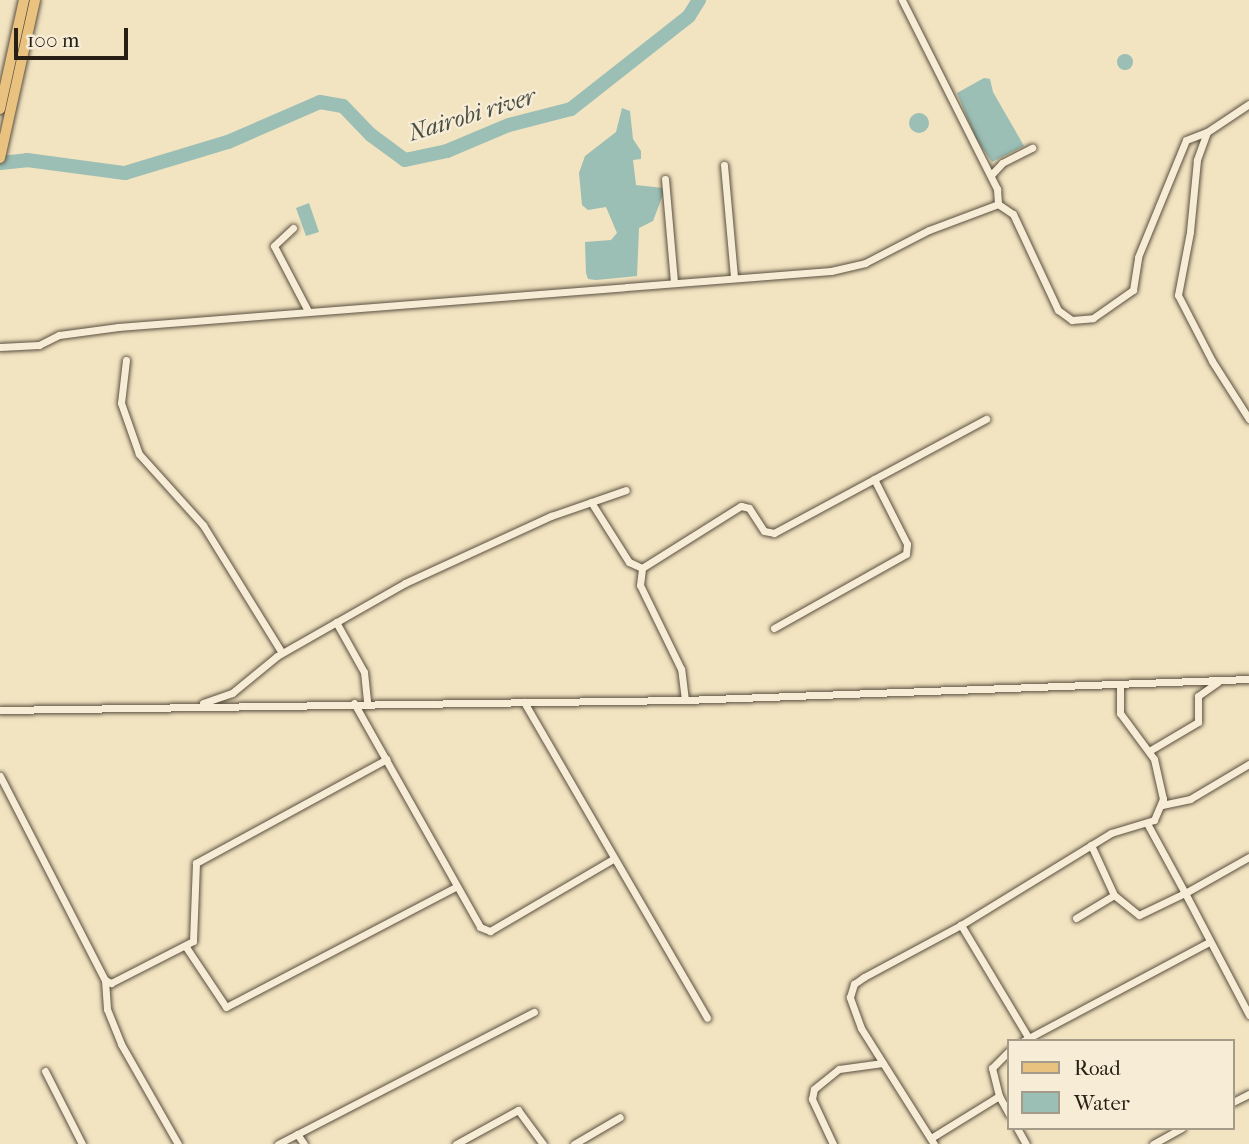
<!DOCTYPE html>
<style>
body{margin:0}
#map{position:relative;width:1249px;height:1144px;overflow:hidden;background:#f2e3c1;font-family:"IM FELL French Canon",serif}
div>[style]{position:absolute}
.water>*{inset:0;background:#9bbeb5}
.round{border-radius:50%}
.river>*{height:14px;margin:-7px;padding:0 7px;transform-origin:7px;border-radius:7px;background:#9bbeb5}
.roads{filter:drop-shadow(0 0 2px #5a503f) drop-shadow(0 0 2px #5a503f)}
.street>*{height:7px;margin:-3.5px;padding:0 3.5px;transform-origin:3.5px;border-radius:3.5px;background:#f7edd7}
.primary>*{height:10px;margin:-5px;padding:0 5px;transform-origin:5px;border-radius:5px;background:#e9c280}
span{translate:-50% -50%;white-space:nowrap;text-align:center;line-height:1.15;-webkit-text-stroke:5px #f7edd7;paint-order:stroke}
.water-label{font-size:24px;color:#4a4f44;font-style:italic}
.legend{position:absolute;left:1007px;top:1039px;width:228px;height:91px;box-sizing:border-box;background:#f7edd7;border:2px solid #a49b89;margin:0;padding:9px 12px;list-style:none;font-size:21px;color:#281f14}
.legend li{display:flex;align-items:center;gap:14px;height:35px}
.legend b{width:35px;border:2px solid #a49b89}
.scale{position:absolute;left:14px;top:28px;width:114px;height:32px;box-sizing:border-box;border:4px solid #281f14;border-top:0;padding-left:9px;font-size:21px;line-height:24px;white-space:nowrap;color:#281f14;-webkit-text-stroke:5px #f7edd7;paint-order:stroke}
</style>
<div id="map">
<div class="water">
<i class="round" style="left:1117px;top:54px;width:16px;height:16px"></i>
<i style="clip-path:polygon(984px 78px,990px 79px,993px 92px,1024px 146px,992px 162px,976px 139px,957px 93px)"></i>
<i style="clip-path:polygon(622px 108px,630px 111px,633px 139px,641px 151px,641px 159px,633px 160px,636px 185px,663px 188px,664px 192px,653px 221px,639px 228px,637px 276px,596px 280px,588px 279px,586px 273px,585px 242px,611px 240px,617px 233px,606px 207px,588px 210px,582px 205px,579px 173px,585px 156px,616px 132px)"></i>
<i class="round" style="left:909px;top:113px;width:20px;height:20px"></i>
<i style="clip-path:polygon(309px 203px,319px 232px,306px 236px,296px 208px)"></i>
</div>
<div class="river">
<i style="left:0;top:163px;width:27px;rotate:-6deg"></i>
<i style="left:27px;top:160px;width:99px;rotate:7.6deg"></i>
<i style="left:125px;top:173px;width:108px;rotate:-16.8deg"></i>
<i style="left:228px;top:142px;width:100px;rotate:-23.5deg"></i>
<i style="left:320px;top:102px;width:23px;rotate:10deg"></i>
<i style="left:343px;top:106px;width:40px;rotate:46deg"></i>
<i style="left:371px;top:135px;width:42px;rotate:36.3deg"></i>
<i style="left:405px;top:160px;width:43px;rotate:-12.1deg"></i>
<i style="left:447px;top:151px;width:67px;rotate:-22.8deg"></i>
<i style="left:509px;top:125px;width:64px;rotate:-14.5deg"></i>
<i style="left:571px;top:109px;width:150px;rotate:-38.2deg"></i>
<i style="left:689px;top:16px;width:19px;rotate:-58deg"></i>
</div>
<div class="roads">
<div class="street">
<i style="left:902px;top:0;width:212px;rotate:63.3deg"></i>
<i style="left:997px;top:189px;width:15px;rotate:86deg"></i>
<i style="left:1249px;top:104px;width:50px;rotate:146.3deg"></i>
<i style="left:1207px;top:132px;width:30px;rotate:110deg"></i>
<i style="left:1197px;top:160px;width:72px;rotate:95.6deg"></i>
<i style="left:1190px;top:232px;width:64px;rotate:100.8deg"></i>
<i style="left:1178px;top:295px;width:74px;rotate:62.7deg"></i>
<i style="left:1212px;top:361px;width:69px;rotate:57.5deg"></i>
<i style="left:724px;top:165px;width:112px;rotate:84.9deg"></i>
<i style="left:991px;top:175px;width:16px;rotate:-47deg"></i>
<i style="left:1002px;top:163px;width:34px;rotate:-27deg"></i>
<i style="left:665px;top:179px;width:103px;rotate:85deg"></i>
<i style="left:998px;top:204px;width:18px;rotate:34deg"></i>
<i style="left:1013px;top:214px;width:106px;rotate:64.9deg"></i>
<i style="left:1058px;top:310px;width:17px;rotate:36deg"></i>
<i style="left:1072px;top:320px;width:21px;rotate:-5deg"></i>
<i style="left:1093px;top:318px;width:49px;rotate:-35deg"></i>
<i style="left:1133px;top:290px;width:33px;rotate:-81deg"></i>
<i style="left:1138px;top:257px;width:126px;rotate:-67.7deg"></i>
<i style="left:1186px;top:140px;width:22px;rotate:-21deg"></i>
<i style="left:293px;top:228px;width:26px;rotate:137deg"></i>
<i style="left:274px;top:246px;width:73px;rotate:62.4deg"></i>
<i style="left:0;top:347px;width:39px;rotate:-3deg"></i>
<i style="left:39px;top:345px;width:22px;rotate:-27deg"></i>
<i style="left:59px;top:335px;width:60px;rotate:-7.7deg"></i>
<i style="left:118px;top:327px;width:715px;rotate:-4.49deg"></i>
<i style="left:831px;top:271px;width:35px;rotate:-13deg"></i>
<i style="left:865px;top:263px;width:72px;rotate:-27.3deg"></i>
<i style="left:929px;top:230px;width:74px;rotate:-20.6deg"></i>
<i style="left:126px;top:360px;width:43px;rotate:96.6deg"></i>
<i style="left:121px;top:403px;width:54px;rotate:70.6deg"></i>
<i style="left:139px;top:454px;width:96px;rotate:48deg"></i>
<i style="left:203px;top:525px;width:150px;rotate:58.3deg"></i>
<i style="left:591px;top:502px;width:71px;rotate:57.7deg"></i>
<i style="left:629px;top:562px;width:14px;rotate:25deg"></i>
<i style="left:336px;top:622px;width:57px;rotate:60.8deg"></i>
<i style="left:364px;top:672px;width:31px;rotate:84deg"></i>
<i style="left:774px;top:628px;width:151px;rotate:-29.3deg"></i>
<i style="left:906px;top:554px;width:10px;rotate:-84deg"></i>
<i style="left:907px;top:544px;width:73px;rotate:-116.9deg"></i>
<i style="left:685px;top:700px;width:31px;rotate:-97deg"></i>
<i style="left:681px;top:669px;width:93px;rotate:-116deg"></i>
<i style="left:640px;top:585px;width:17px;rotate:-83deg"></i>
<i style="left:642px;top:568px;width:117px;rotate:-32.1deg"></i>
<i style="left:741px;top:506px;width:8px;rotate:14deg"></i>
<i style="left:749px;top:508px;width:27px;rotate:57deg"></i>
<i style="left:764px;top:531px;width:10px;rotate:11deg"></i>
<i style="left:774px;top:533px;width:241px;rotate:-28.3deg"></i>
<i style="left:524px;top:702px;width:365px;rotate:59.9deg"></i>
<i style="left:203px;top:703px;width:31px;rotate:-19deg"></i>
<i style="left:232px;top:693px;width:58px;rotate:-39.4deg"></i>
<i style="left:277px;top:656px;width:147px;rotate:-29.7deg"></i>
<i style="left:405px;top:583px;width:161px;rotate:-24.7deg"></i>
<i style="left:551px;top:516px;width:79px;rotate:-19.1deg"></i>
<i style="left:354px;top:703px;width:257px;rotate:60.6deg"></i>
<i style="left:480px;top:927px;width:11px;rotate:22deg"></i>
<i style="left:490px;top:931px;width:143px;rotate:-30.3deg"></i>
<i style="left:0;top:710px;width:685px;rotate:-0.84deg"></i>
<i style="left:685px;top:700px;width:564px;rotate:-2.13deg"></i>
<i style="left:1149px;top:751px;width:57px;rotate:-30.6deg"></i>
<i style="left:1198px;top:722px;width:26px;rotate:-90deg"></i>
<i style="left:1198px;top:696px;width:24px;rotate:-35deg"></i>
<i style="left:0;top:776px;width:229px;rotate:62.8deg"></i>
<i style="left:105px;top:980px;width:7px;rotate:27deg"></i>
<i style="left:111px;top:983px;width:92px;rotate:-27.1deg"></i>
<i style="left:193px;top:941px;width:78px;rotate:-87.8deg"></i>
<i style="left:196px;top:863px;width:217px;rotate:-28.6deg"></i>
<i style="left:1162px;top:805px;width:29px;rotate:-12deg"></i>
<i style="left:1190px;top:799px;width:69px;rotate:-30.7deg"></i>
<i style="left:1091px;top:845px;width:55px;rotate:65.3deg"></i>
<i style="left:1249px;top:857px;width:73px;rotate:150.6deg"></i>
<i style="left:1185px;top:893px;width:138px;rotate:62.3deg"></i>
<i style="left:1076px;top:918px;width:44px;rotate:-31.2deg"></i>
<i style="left:1114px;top:895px;width:32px;rotate:39deg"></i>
<i style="left:1139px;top:915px;width:51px;rotate:-25.6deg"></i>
<i style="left:1185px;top:893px;width:77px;rotate:-118.6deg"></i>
<i style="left:186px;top:947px;width:72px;rotate:56.3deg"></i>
<i style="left:226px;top:1007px;width:259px;rotate:-27.6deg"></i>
<i style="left:105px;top:980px;width:29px;rotate:86deg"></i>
<i style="left:107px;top:1009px;width:38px;rotate:68deg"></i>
<i style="left:121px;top:1044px;width:115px;rotate:60.3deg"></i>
<i style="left:1028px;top:1037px;width:131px;rotate:-120.9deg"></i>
<i style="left:961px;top:925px;width:176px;rotate:-31.5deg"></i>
<i style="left:1111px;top:833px;width:45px;rotate:-16.8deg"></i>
<i style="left:1154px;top:820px;width:23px;rotate:-67deg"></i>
<i style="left:1163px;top:799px;width:41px;rotate:-102.7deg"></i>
<i style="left:1154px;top:759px;width:57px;rotate:-126.5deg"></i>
<i style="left:1120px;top:713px;width:28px;rotate:-90deg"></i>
<i style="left:1023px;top:1041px;width:211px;rotate:-28deg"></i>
<i style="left:45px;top:1071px;width:82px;rotate:63.1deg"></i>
<i style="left:999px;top:1096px;width:21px;rotate:61deg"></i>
<i style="left:1233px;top:1102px;width:18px;rotate:-27deg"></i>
<i style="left:1017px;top:1128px;width:18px;rotate:61deg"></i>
<i style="left:297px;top:1134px;width:12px;rotate:55deg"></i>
<i style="left:931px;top:1138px;width:80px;rotate:-31.7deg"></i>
<i style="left:999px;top:1096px;width:29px;rotate:-104deg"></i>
<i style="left:992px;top:1068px;width:24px;rotate:-45deg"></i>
<i style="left:278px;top:1144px;width:288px;rotate:-27.3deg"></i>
<i style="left:456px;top:1144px;width:71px;rotate:-28.7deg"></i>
<i style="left:518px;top:1110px;width:42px;rotate:53.7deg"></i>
<i style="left:574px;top:1144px;width:53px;rotate:-30.4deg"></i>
<i style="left:833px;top:1144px;width:50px;rotate:-115deg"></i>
<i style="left:812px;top:1099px;width:10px;rotate:-79deg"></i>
<i style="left:814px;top:1089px;width:32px;rotate:-39deg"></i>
<i style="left:839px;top:1069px;width:44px;rotate:-7.8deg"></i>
<i style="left:934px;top:1144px;width:137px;rotate:-122.2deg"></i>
<i style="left:861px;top:1028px;width:33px;rotate:-110deg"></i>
<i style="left:850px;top:997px;width:14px;rotate:-73deg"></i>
<i style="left:854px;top:984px;width:12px;rotate:-35deg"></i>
<i style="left:864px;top:977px;width:110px;rotate:-28.2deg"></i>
<i style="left:1153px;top:1144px;width:33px;rotate:-29deg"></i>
</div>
<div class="primary">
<i style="left:0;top:109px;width:112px;rotate:-77.6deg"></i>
<i style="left:0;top:158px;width:162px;rotate:-77.5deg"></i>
</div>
</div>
<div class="water-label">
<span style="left:472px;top:115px;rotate:-17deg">Nairobi river</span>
</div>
<ul class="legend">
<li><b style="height:9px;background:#e9c280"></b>Road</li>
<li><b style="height:19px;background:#9bbeb5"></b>Water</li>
</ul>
<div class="scale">100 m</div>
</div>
